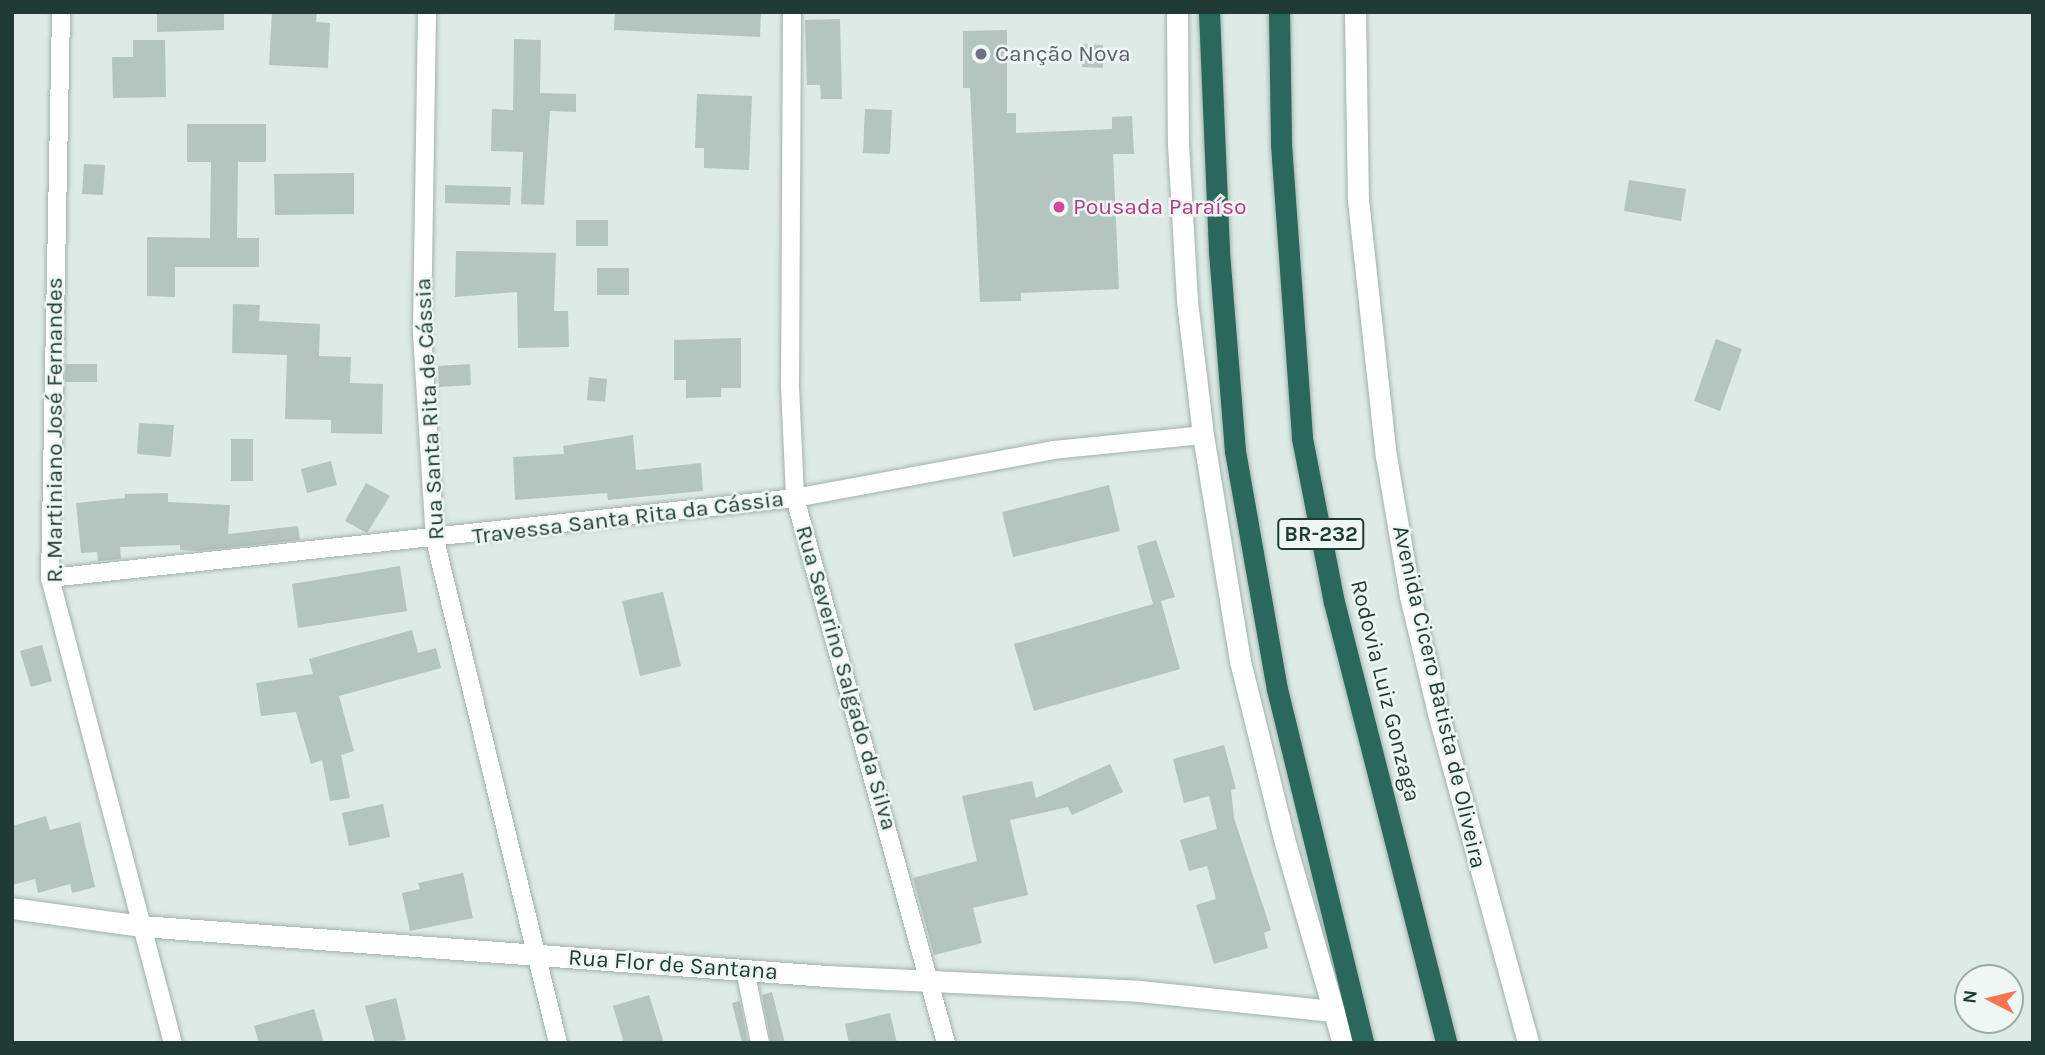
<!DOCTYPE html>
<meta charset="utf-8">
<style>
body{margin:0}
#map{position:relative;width:2045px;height:1055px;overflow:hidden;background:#deeae5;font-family:Karla,sans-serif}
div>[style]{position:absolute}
.building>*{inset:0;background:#b3c5be}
.roads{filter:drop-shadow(0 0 2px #a1b2ac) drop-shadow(0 0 2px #a1b2ac)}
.street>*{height:18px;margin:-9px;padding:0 9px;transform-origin:9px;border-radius:9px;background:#fff}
.secondary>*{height:21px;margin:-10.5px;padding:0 10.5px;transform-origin:10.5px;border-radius:10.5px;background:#fff}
.highway>*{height:21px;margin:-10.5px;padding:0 10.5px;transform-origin:10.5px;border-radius:10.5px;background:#29685a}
.dots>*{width:19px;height:19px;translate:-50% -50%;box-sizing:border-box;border:4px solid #eef7f3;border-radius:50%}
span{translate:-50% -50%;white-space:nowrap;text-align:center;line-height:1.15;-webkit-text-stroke:5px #eef7f3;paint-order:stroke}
.shield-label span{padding:2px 5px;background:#eef7f3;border:2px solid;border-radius:5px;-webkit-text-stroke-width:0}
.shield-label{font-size:21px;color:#1f3b33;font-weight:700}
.worship-label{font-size:23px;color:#5b616d}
.left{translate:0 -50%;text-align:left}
.hotel-label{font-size:23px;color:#b23c85}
.street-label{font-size:23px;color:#1f3b33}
.frame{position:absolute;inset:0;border:14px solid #1f3b33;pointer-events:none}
.north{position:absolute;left:1954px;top:964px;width:70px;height:70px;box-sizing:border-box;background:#eef7f3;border:2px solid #9baca6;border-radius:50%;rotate:277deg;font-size:19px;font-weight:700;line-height:28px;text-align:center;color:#1f3b33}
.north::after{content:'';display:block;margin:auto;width:24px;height:32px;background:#f8764e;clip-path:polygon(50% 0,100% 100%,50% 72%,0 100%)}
</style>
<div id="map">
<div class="building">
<i style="clip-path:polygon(157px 12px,224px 12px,224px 30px,157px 32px)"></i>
<i style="clip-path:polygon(272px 12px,317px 12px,316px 22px,330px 23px,328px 68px,269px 65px)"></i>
<i style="clip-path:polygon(615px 12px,761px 12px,760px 37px,614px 30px)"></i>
<i style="clip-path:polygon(840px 19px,842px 99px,821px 99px,820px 85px,807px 85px,805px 20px)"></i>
<i style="clip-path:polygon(1007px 30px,1007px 113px,1016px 113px,1016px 133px,1112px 129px,1112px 117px,1132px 116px,1134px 154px,1113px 154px,1119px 289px,1021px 293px,1021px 301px,980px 302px,970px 88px,963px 88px,963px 31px)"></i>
<i style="clip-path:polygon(514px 39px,541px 40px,540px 93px,576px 94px,576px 112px,550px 111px,544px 205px,521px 204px,523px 152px,491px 151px,492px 109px,513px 110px)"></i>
<i style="clip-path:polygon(133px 40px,165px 40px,166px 97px,113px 98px,112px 57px,133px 57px)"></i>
<i style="clip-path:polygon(1083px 44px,1103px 45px,1103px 68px,1082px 67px)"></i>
<i style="clip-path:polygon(697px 94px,752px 96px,749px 170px,704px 168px,704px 148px,695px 148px)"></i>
<i style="clip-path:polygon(865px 109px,892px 110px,890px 154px,863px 153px)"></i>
<i style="clip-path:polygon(187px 124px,266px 124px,266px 162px,238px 162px,237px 238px,259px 238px,259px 267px,175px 267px,175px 297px,147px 296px,147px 237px,210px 238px,211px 162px,187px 162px)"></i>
<i style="clip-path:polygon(84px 164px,105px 165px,103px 195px,82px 194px)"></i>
<i style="clip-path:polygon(354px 173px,354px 214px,275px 215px,274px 174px)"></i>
<i style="clip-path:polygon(1629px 180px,1686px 189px,1681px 221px,1624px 211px)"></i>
<i style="clip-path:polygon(445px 185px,511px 187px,510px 205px,445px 203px)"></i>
<i style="clip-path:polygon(576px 220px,608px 220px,608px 246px,576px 246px)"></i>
<i style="clip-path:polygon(456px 251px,556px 253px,554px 311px,568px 311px,569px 347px,518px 348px,517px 292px,455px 297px)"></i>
<i style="clip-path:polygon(597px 268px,629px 268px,629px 295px,597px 295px)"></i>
<i style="clip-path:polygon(233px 304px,260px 305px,259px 321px,320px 324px,319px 356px,351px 357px,350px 383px,383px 384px,382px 434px,331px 433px,331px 420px,285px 419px,287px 355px,232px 353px)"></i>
<i style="clip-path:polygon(741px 338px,741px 388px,721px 388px,721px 397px,686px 398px,686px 380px,674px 380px,674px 340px)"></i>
<i style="clip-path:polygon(1716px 339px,1742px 349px,1720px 411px,1694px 401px)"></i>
<i style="clip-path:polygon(66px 364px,97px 364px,97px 382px,65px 382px)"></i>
<i style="clip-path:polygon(470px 364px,471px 385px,439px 387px,438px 366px)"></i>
<i style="clip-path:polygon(589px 377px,607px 379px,605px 402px,587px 400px)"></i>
<i style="clip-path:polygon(139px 423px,174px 425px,171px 457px,137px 454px)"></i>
<i style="clip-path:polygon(633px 435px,636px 470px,701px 463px,703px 491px,608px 500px,607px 493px,515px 500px,513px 457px,564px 454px,563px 446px)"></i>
<i style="clip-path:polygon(231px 439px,253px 439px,253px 481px,231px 481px)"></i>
<i style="clip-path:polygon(331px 461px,337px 485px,307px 493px,301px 469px)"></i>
<i style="clip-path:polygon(366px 483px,390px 496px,367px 533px,345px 521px)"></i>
<i style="clip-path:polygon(1109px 485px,1120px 531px,1013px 557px,1002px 512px)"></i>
<i style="clip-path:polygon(168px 493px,168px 502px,230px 505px,228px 534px,298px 526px,300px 540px,199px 551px,180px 550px,180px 545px,120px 547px,121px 559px,98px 561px,97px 552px,81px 553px,76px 503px,125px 498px,125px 494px)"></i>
<i style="clip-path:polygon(1156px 540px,1175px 597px,1161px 601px,1180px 669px,1034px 711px,1014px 644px,1153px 604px,1137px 546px)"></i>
<i style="clip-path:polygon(400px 566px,407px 611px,298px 628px,292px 584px)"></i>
<i style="clip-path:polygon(663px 592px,681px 666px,640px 676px,622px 601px)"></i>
<i style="clip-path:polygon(412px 630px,418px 653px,436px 648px,441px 668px,339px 696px,354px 751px,341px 755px,350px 798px,330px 801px,322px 760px,311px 764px,296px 712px,261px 716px,256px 683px,313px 674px,309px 659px)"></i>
<i style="clip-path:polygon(42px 645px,52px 681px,31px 687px,20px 651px)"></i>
<i style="clip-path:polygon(1224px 745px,1236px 789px,1231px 790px,1234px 818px,1271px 930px,1264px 933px,1268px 948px,1214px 964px,1196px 905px,1216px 899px,1207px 866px,1189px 871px,1180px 840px,1217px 829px,1209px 796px,1184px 803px,1173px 759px)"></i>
<i style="clip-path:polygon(1110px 764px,1123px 792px,1072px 815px,1068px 807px,1010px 820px,1028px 895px,973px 908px,982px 943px,934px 955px,913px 878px,977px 861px,962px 796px,1032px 781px,1036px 798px)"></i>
<i style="clip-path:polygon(383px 804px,390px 837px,349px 846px,342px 813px)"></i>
<i style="clip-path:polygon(46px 816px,50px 830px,80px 822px,95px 887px,72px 893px,70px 884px,38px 893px,35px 879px,12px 885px,12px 826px)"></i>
<i style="clip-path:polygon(463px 873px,473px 918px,410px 931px,402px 893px,420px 889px,418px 883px)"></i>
<i style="clip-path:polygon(772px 992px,785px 1043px,771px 1043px,762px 995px)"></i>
<i style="clip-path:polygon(649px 995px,664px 1043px,624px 1043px,613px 1006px)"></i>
<i style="clip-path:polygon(396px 998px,406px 1040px,375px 1043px,365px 1006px)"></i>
<i style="clip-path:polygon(740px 1001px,748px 1043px,742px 1043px,732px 1003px)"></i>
<i style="clip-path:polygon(314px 1009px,324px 1043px,259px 1043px,254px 1026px)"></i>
<i style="clip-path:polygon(890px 1013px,897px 1043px,849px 1043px,845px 1024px)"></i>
</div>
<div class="roads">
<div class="street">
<i style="left:61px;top:12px;width:566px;rotate:91.11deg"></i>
<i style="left:50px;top:578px;width:481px;rotate:75.2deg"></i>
<i style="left:427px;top:12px;width:322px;rotate:90.9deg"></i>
<i style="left:422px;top:334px;width:206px;rotate:86.4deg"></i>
<i style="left:435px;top:540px;width:518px;rotate:76.26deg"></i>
<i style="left:792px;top:12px;width:374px;rotate:90.3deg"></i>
<i style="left:790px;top:386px;width:112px;rotate:87.4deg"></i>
<i style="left:795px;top:498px;width:566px;rotate:74.51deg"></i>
<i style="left:50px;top:578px;width:749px;rotate:-6.13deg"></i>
<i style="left:795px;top:498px;width:262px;rotate:-10.5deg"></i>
<i style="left:1053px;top:450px;width:151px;rotate:-5.7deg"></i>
<i style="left:745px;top:970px;width:75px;rotate:78.4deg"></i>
</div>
<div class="secondary">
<i style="left:1177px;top:12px;width:132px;rotate:89.6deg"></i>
<i style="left:1178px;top:144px;width:157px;rotate:86.7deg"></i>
<i style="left:1187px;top:301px;width:135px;rotate:83.2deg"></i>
<i style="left:1203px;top:435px;width:229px;rotate:80.7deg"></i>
<i style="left:1240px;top:661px;width:183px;rotate:76.1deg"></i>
<i style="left:1284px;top:839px;width:212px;rotate:73.9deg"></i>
<i style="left:1355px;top:12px;width:188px;rotate:89.1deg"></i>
<i style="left:1358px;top:200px;width:258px;rotate:83.8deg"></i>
<i style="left:1386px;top:456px;width:142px;rotate:80.3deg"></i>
<i style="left:1410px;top:596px;width:120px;rotate:76.5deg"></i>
<i style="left:1438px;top:713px;width:342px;rotate:74.7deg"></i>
<i style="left:12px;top:908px;width:130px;rotate:7.9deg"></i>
<i style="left:141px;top:926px;width:687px;rotate:4.17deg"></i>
<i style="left:826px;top:976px;width:313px;rotate:2.7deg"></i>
<i style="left:1139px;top:991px;width:196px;rotate:5.9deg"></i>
</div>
<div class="highway">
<i style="left:1209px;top:12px;width:240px;rotate:87.6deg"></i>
<i style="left:1219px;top:252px;width:200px;rotate:85.4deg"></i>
<i style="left:1235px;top:451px;width:242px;rotate:80deg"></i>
<i style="left:1277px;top:689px;width:364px;rotate:76.3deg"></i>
<i style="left:1279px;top:12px;width:132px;rotate:89.1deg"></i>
<i style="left:1281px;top:144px;width:295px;rotate:85.9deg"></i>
<i style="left:1302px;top:438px;width:167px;rotate:79deg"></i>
<i style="left:1334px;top:602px;width:455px;rotate:75.7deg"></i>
</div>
</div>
<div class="dots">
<i style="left:981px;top:54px;background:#6b7280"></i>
<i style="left:1059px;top:207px;background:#d1479c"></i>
</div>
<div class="shield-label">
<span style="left:1321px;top:534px">BR-232</span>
</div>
<div class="worship-label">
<span class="left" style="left:995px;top:54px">Canção Nova</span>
</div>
<div class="hotel-label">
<span class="left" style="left:1073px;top:207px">Pousada Paraíso</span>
</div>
<div class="street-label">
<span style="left:430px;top:409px;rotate:-93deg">Rua Santa Rita de Cássia</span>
<span style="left:55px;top:430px;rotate:-90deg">R. Martiniano José Fernandes</span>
<span style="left:628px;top:518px;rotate:-7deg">Travessa Santa Rita da Cássia</span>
<span style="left:846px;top:678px;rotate:74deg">Rua Severino Salgado da Silva</span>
<span style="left:1385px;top:691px;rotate:76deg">Rodovia Luiz Gonzaga</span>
<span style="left:1439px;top:697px;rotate:77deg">Avenida Cicero Batista de Oliveira</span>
<span style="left:673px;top:965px;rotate:4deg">Rua Flor de Santana</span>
</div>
<div class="frame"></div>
<div class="north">N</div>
</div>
